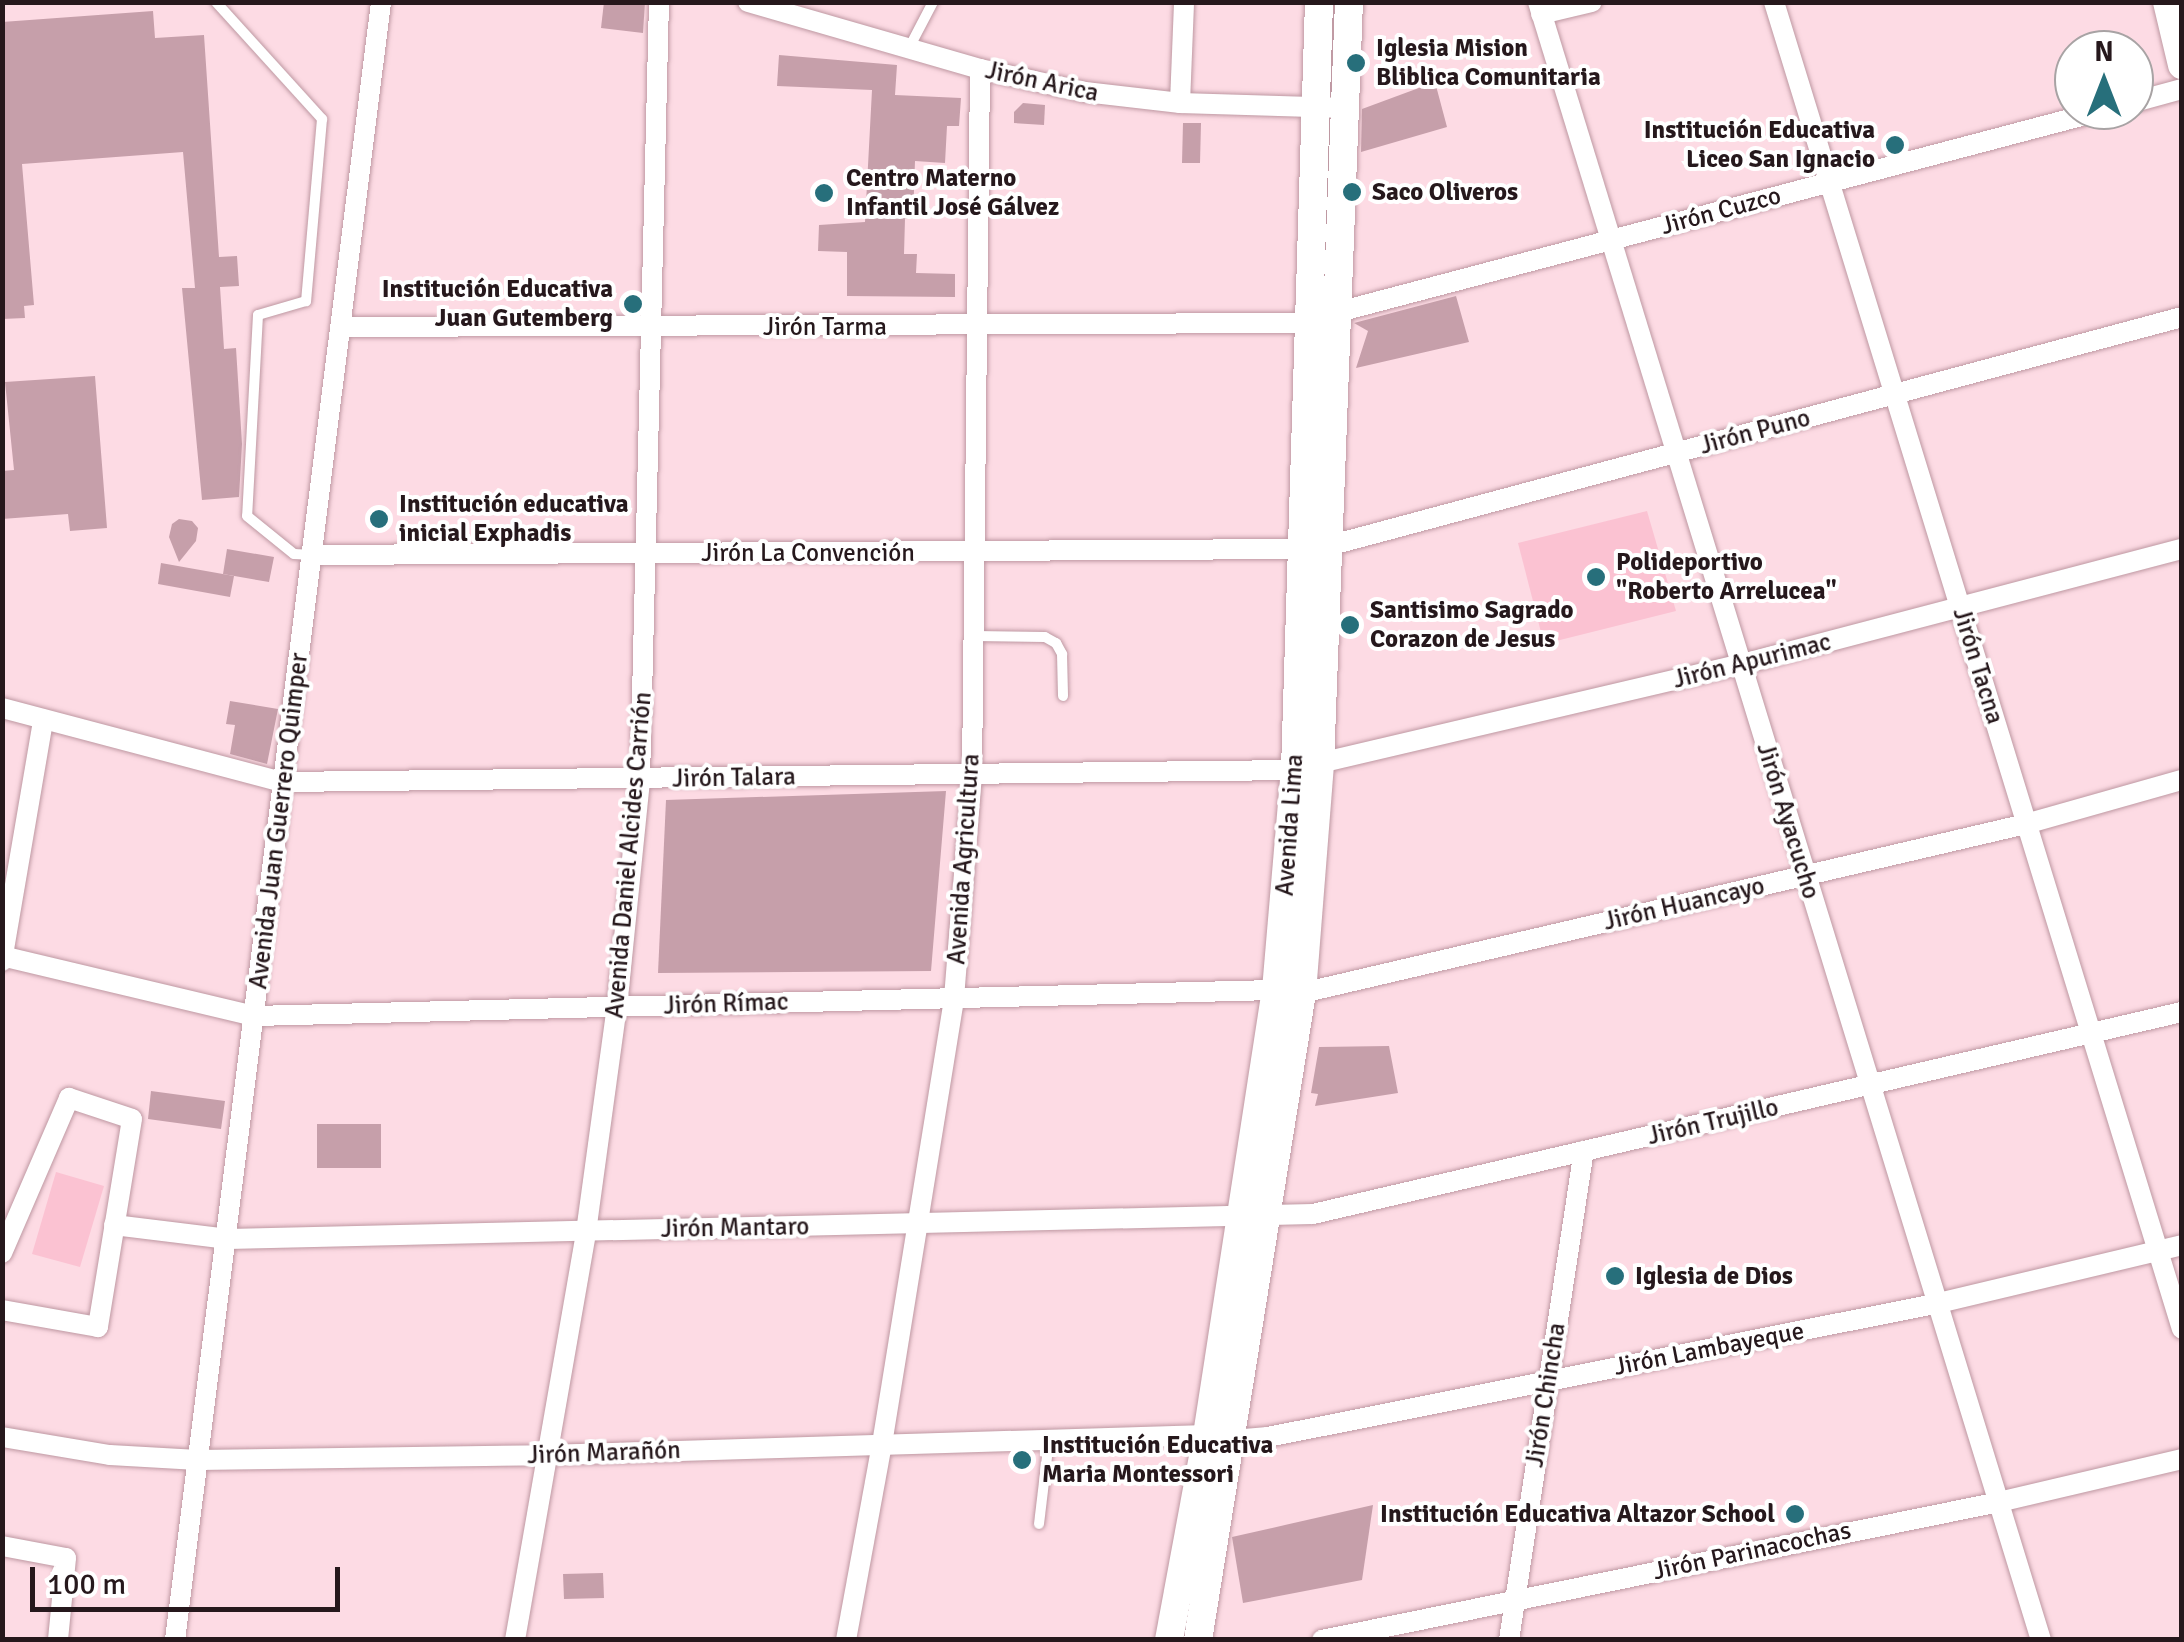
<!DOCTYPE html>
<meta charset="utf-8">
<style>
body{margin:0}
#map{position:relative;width:2184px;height:1642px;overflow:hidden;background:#fddbe4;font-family:Signika,sans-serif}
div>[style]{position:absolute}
.green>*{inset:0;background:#fbc2d2}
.building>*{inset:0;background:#c69faa}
.roads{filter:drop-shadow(0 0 2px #be98a2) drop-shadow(0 0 2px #be98a2)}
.lane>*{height:10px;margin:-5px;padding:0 5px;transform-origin:5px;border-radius:5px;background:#fff}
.street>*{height:20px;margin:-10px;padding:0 10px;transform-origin:10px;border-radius:10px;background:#fff}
.secondary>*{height:28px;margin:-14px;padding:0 14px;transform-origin:14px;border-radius:14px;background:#fff}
.dots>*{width:28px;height:28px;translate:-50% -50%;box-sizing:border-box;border:5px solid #fff;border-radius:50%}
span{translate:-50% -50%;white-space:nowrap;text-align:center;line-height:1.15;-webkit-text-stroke:8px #fff;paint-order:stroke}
.poi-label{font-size:25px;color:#26181c;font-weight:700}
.left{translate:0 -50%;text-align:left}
.right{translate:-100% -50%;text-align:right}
.street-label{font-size:25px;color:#26181c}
.frame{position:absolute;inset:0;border:5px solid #26181c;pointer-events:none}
.north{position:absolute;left:2054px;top:30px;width:100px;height:100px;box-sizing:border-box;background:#fff;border:2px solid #a8a3a4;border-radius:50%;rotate:0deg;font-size:28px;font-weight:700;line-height:40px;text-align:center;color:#26181c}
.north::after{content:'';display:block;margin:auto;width:35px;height:45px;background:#276f7b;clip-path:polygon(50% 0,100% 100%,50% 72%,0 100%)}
.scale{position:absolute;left:30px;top:1567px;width:310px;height:45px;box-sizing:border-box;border:5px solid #26181c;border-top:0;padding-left:12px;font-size:30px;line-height:35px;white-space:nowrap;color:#26181c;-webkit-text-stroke:8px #fff;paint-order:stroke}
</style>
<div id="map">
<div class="green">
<i style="clip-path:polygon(1647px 511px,1676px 611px,1544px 644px,1518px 543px)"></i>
<i style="clip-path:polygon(56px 1172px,104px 1186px,80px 1267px,32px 1254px)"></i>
</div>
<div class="building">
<i style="clip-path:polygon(604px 2px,645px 2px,643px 33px,601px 28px)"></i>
<i style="clip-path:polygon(153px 11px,155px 38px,204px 35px,219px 257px,237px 256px,239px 286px,220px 287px,224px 349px,236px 348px,242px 444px,239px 497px,202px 500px,182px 288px,195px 288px,183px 152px,22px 164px,34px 305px,24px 306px,25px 318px,2px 319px,2px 22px)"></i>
<i style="clip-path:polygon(779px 55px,897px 65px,895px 95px,961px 98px,959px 126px,947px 126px,945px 163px,915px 161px,913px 219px,905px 219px,904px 254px,917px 254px,916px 273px,955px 274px,955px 297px,847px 296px,847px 252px,818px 251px,819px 225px,865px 222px,872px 90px,777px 86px)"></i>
<i style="clip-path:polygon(1435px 82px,1447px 127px,1361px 152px,1362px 109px)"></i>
<i style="clip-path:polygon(1023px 103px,1045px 105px,1044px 125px,1014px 123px,1014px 112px)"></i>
<i style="clip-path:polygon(1183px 123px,1201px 123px,1200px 163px,1182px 163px)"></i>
<i style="clip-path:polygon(1456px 296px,1469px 342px,1356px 368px,1368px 331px,1354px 323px)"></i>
<i style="clip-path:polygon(95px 376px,107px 528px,70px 531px,68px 514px,2px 519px,2px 471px,14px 470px,5px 382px)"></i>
<i style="clip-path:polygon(179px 519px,192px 521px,198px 528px,196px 541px,179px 562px,169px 537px,172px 524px)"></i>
<i style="clip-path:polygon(227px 549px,274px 557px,269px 582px,223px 574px)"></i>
<i style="clip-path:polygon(161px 563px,234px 576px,230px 597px,158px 584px)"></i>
<i style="clip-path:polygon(230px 701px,278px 709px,267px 764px,230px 754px,235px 725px,226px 724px)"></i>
<i style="clip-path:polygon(946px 791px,931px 971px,658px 973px,666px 800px)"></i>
<i style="clip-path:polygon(1389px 1046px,1398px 1093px,1315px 1106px,1318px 1094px,1311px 1093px,1319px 1047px)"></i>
<i style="clip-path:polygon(151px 1091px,225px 1101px,221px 1129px,148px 1119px)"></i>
<i style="clip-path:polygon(317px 1124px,381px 1124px,381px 1168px,317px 1168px)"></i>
<i style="clip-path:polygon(1373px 1505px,1362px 1580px,1243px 1603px,1232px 1537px)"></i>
<i style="clip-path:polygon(603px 1573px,604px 1598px,564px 1599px,563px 1574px)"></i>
</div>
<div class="roads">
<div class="lane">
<i style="left:216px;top:2px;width:158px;rotate:47.8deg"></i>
<i style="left:322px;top:119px;width:183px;rotate:95deg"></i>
<i style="left:306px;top:301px;width:50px;rotate:163.7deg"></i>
<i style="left:258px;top:315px;width:201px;rotate:93.1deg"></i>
<i style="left:247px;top:516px;width:60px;rotate:39deg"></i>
<i style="left:294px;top:554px;width:19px;rotate:3deg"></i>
<i style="left:909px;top:48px;width:52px;rotate:-62.4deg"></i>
<i style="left:975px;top:636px;width:70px;rotate:0.8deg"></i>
<i style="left:1045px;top:637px;width:13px;rotate:29deg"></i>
<i style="left:1056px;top:643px;width:13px;rotate:61deg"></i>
<i style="left:1062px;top:654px;width:42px;rotate:88.6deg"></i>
<i style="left:1039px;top:1524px;width:85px;rotate:-83.2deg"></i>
</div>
<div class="street">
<i style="left:748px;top:2px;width:241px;rotate:16.1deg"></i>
<i style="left:980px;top:69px;width:107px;rotate:12.4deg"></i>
<i style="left:1085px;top:92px;width:96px;rotate:6.6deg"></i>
<i style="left:1180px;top:103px;width:165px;rotate:1.7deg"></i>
<i style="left:1538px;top:2px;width:1713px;rotate:72.93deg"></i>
<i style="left:1774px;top:2px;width:1388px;rotate:72.91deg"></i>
<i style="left:1541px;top:14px;width:52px;rotate:-13.2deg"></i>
<i style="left:2134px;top:102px;width:50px;rotate:-15.2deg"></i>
<i style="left:1180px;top:103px;width:101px;rotate:-87.7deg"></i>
<i style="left:1338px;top:312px;width:792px;rotate:-14.77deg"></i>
<i style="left:341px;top:327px;width:967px;rotate:-0.24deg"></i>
<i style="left:1328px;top:546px;width:884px;rotate:-15.01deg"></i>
<i style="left:314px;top:555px;width:988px;rotate:-0.35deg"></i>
<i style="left:2px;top:708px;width:291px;rotate:14.8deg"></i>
<i style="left:283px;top:782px;width:1012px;rotate:-0.68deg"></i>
<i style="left:1320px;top:763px;width:430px;rotate:-13.2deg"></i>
<i style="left:1739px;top:665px;width:458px;rotate:-14.7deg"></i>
<i style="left:2px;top:956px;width:259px;rotate:13.4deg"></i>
<i style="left:254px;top:1016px;width:1022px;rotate:-1.46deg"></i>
<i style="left:2px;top:961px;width:244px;rotate:-80.3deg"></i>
<i style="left:1302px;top:993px;width:743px;rotate:-13.14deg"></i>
<i style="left:2026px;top:824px;width:162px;rotate:-15.8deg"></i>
<i style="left:114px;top:1225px;width:115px;rotate:7deg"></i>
<i style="left:228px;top:1239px;width:1085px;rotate:-1.32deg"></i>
<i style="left:1313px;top:1214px;width:892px;rotate:-13.09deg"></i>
<i style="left:2px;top:1253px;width:169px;rotate:-66.6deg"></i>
<i style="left:69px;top:1098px;width:66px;rotate:18.4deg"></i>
<i style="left:132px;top:1119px;width:211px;rotate:99.3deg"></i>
<i style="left:98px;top:1327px;width:97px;rotate:-170deg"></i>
<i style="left:2px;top:1437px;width:109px;rotate:9.5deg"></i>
<i style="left:110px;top:1455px;width:88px;rotate:3.3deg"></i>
<i style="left:198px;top:1460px;width:349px;rotate:-0.8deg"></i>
<i style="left:547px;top:1455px;width:660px;rotate:-1.74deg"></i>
<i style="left:1233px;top:1440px;width:35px;rotate:-5deg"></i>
<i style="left:1268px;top:1437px;width:684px;rotate:-11.29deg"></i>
<i style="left:1939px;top:1303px;width:250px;rotate:-13.4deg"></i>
<i style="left:2px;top:1546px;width:65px;rotate:10.6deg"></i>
<i style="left:66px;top:1558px;width:82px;rotate:95.6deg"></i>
<i style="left:175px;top:1640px;width:1651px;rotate:-82.83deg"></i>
<i style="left:515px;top:1640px;width:414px;rotate:-80.1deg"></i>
<i style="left:586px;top:1232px;width:227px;rotate:-82.2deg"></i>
<i style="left:617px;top:1007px;width:229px;rotate:-84.2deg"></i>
<i style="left:640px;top:779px;width:777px;rotate:-88.6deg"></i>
<i style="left:846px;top:1640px;width:199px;rotate:-79.6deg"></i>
<i style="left:882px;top:1444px;width:452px;rotate:-80.8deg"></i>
<i style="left:954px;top:998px;width:225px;rotate:-85.4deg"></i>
<i style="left:972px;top:774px;width:705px;rotate:-89.35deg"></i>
<i style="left:1322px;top:1640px;width:691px;rotate:-11.52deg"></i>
<i style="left:1999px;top:1502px;width:188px;rotate:-13.2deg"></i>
<i style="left:1509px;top:1640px;width:495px;rotate:-81.3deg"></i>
</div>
<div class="secondary">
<i style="left:2167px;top:2px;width:65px;rotate:76.6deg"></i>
<i style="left:1169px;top:1640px;width:208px;rotate:-79.5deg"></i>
<i style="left:1207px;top:1435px;width:450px;rotate:-81.2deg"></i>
<i style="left:1276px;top:990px;width:221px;rotate:-85.1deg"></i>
<i style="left:1295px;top:770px;width:768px;rotate:-88.21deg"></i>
<i style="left:1198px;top:1640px;width:655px;rotate:-80.87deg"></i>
<i style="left:1302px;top:993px;width:231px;rotate:-85.5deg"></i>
<i style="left:1320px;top:763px;width:762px;rotate:-87.82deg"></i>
</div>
</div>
<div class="dots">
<i style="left:1356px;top:63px;background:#276f7b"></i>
<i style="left:1895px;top:145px;background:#276f7b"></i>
<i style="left:1352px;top:192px;background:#276f7b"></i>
<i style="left:824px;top:193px;background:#276f7b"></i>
<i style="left:633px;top:304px;background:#276f7b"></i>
<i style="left:379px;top:519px;background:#276f7b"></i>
<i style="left:1596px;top:577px;background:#276f7b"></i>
<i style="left:1350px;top:625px;background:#276f7b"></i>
<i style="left:1615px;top:1276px;background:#276f7b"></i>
<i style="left:1022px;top:1460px;background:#276f7b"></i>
<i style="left:1795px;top:1514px;background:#276f7b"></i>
</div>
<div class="poi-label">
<span class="left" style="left:1376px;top:63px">Iglesia Mision<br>Bliblica Comunitaria</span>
<span class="right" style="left:1875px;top:145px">Institución Educativa<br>Liceo San Ignacio</span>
<span class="left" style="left:846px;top:193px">Centro Materno<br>Infantil José Gálvez</span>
<span class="left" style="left:1372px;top:192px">Saco Oliveros</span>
<span class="right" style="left:613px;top:304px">Institución Educativa<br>Juan Gutemberg</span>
<span class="left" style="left:399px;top:519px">Institución educativa<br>inicial Exphadis</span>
<span class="left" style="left:1616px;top:577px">Polideportivo<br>"Roberto Arrelucea"</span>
<span class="left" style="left:1370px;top:625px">Santisimo Sagrado<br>Corazon de Jesus</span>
<span class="left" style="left:1635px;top:1276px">Iglesia de Dios</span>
<span class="left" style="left:1042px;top:1460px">Institución Educativa<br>Maria Montessori</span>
<span class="right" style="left:1775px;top:1514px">Institución Educativa Altazor School</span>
</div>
<div class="street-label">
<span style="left:1042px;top:82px;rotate:12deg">Jirón Arica</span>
<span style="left:1721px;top:211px;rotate:-15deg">Jirón Cuzco</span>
<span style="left:825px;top:327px">Jirón Tarma</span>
<span style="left:1755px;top:432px;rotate:-15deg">Jirón Puno</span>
<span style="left:808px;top:553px">Jirón La Convención</span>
<span style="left:1752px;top:661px;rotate:-14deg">Jirón Apurimac</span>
<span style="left:1978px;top:666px;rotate:73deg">Jirón Tacna</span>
<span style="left:734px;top:778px;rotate:-1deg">Jirón Talara</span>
<span style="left:279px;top:821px;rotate:-83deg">Avenida Juan Guerrero Quimper</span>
<span style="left:1788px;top:821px;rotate:73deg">Jirón Ayacucho</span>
<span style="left:1290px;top:825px;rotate:-86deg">Avenida Lima</span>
<span style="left:629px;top:855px;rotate:-85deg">Avenida Daniel Alcides Carrión</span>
<span style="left:964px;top:859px;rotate:-86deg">Avenida Agricultura</span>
<span style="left:1684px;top:904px;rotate:-13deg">Jirón Huancayo</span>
<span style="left:726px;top:1004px;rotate:-2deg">Jirón Rímac</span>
<span style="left:1713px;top:1122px;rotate:-13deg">Jirón Trujillo</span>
<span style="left:735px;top:1228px;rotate:-1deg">Jirón Mantaro</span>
<span style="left:1709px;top:1349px;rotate:-11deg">Jirón Lambayeque</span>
<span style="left:1546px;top:1395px;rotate:-81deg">Jirón Chincha</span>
<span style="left:604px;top:1453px;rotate:-2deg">Jirón Marañón</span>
<span style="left:1752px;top:1551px;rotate:-12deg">Jirón Parinacochas</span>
</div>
<div class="frame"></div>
<div class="north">N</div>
<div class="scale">100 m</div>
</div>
